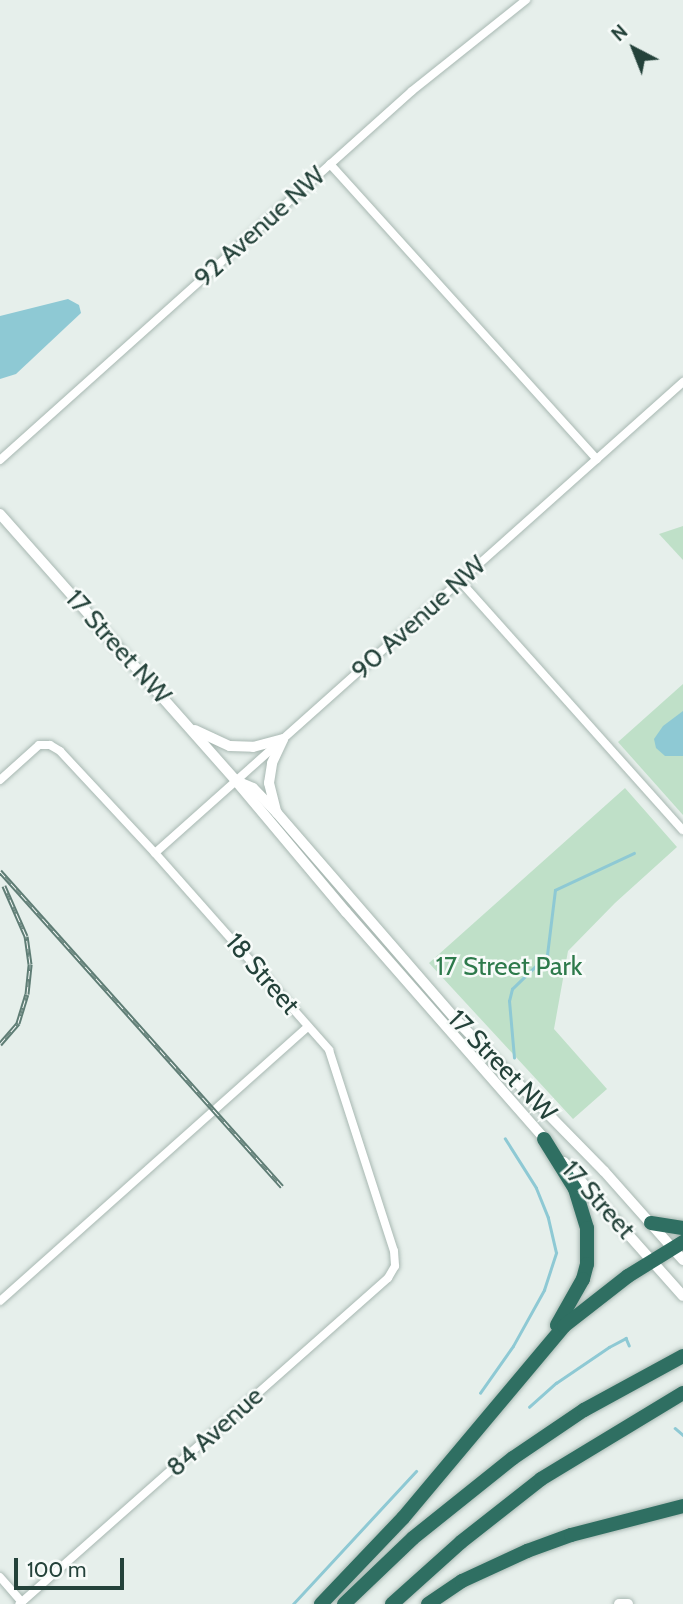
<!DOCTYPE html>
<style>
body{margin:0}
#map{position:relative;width:683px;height:1604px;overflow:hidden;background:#e6efeb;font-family:Cabin,sans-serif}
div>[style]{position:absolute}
.green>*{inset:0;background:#bfe0c8}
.water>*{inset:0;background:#8ec9d4}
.stream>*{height:2.5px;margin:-1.25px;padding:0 1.25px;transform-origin:1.25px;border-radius:1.25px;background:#8ec9d4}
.roads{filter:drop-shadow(0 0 2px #a8b8b2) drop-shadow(0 0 2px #a8b8b2)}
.minor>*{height:8px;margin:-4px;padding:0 4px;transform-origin:4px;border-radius:4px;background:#fff}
.tertiary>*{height:10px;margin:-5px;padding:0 5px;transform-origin:5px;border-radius:5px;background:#fff}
.secondary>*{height:10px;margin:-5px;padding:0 5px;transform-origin:5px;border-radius:5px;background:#fff}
.motorway>*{height:14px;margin:-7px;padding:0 7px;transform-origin:7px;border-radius:7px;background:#2f6f62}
.rail>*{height:5px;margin-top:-2.5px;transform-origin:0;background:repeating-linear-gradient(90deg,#f7fbf9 0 8px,#5f7d75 0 16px);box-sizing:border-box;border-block:2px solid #5f7d75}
span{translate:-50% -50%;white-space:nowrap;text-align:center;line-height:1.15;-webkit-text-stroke:5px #f7fbf9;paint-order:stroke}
.street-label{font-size:26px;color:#24423a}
.park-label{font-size:26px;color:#2d7a4b}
.north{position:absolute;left:599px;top:14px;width:70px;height:70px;-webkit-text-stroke:5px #f7fbf9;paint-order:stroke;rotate:318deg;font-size:19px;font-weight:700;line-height:28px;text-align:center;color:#24423a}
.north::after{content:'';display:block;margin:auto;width:24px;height:32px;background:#24423a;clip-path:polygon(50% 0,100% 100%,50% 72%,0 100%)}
.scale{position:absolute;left:14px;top:1558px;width:110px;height:32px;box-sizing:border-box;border:4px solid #24423a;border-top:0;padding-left:9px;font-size:21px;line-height:24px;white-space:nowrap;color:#24423a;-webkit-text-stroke:5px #f7fbf9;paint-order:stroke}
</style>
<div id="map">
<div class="green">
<i style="clip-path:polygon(683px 526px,683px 560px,659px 534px)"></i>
<i style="clip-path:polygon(683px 684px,683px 815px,618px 742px)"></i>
<i style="clip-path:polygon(625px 788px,677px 847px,615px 903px,568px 951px,554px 1029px,607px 1089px,573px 1119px,429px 963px)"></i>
</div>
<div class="water">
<i style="clip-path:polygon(68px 299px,79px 305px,81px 313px,16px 374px,0 379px,0 316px)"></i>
<i style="clip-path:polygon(683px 711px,683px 756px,665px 756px,656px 748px,654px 739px,663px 726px)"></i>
</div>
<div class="stream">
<i style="left:514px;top:1058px;width:57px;rotate:-95deg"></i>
<i style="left:509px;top:1001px;width:12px;rotate:-76deg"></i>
<i style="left:512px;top:989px;width:49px;rotate:-44.2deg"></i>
<i style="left:547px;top:955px;width:65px;rotate:-83deg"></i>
<i style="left:555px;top:890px;width:87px;rotate:-25.1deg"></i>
<i style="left:480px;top:1393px;width:57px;rotate:-54.9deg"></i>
<i style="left:513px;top:1346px;width:64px;rotate:-61deg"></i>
<i style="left:544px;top:1290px;width:39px;rotate:-72deg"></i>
<i style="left:556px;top:1253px;width:36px;rotate:-103deg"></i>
<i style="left:548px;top:1218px;width:32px;rotate:-112deg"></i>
<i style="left:536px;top:1188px;width:58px;rotate:-122.3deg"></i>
<i style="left:529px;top:1407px;width:36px;rotate:-42deg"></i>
<i style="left:556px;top:1383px;width:64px;rotate:-34.2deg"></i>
<i style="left:609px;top:1347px;width:19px;rotate:-28deg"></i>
<i style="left:626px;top:1338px;width:8px;rotate:67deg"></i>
<i style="left:675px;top:1428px;width:11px;rotate:41deg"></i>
<i style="left:293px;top:1604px;width:181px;rotate:-47.2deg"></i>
</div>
<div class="roads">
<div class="minor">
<i style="left:330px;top:164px;width:398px;rotate:47.9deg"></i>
<i style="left:0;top:460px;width:553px;rotate:-41.85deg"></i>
<i style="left:412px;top:91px;width:146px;rotate:-38.6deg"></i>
<i style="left:460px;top:581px;width:334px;rotate:48.2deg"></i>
<i style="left:0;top:780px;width:52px;rotate:-41.9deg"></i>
<i style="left:39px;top:745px;width:11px"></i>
<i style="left:50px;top:745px;width:12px;rotate:31deg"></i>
<i style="left:60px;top:751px;width:139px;rotate:47deg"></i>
<i style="left:155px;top:853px;width:263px;rotate:48.5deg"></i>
<i style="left:329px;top:1050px;width:211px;rotate:72.1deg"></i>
<i style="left:394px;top:1251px;width:15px;rotate:86deg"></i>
<i style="left:395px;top:1266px;width:14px;rotate:120deg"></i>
<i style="left:388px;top:1278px;width:492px;rotate:138.5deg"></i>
<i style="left:155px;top:853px;width:708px;rotate:-41.73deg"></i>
<i style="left:0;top:1301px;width:412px;rotate:-41.7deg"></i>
<i style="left:0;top:1577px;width:33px;rotate:49deg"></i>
</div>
<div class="tertiary">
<i style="left:619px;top:1604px;width:9px"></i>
</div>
<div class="secondary">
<i style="left:0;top:514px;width:356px;rotate:48.5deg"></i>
<i style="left:236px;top:781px;width:171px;rotate:50deg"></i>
<i style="left:346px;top:912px;width:308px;rotate:48.8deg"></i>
<i style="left:195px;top:730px;width:38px;rotate:25deg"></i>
<i style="left:230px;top:746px;width:23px;rotate:2deg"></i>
<i style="left:253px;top:747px;width:31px;rotate:-15deg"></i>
<i style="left:239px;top:782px;width:15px;rotate:23deg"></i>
<i style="left:253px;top:788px;width:35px;rotate:46deg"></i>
<i style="left:277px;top:813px;width:279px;rotate:49.1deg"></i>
<i style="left:460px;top:1024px;width:206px;rotate:45.6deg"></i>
<i style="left:604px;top:1171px;width:119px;rotate:48.4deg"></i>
<i style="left:276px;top:811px;width:29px;rotate:-104deg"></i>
<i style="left:269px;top:783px;width:20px;rotate:-81deg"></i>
<i style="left:272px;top:763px;width:26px;rotate:-65deg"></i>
<i style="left:564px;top:1162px;width:179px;rotate:48.4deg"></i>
</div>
<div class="motorway">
<i style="left:544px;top:1139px;width:59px;rotate:58.2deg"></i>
<i style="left:575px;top:1189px;width:41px;rotate:72.9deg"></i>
<i style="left:587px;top:1228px;width:36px;rotate:90deg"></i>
<i style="left:587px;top:1264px;width:16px;rotate:105deg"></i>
<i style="left:583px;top:1279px;width:53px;rotate:119.5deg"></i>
<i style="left:651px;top:1223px;width:32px;rotate:9deg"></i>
<i style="left:321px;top:1604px;width:119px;rotate:-46.4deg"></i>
<i style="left:403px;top:1518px;width:251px;rotate:-50deg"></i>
<i style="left:564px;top:1326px;width:81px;rotate:-38deg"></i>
<i style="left:628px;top:1276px;width:65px;rotate:-31.7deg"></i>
<i style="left:344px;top:1604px;width:95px;rotate:-43.7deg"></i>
<i style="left:413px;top:1538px;width:128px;rotate:-38.7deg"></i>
<i style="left:513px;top:1458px;width:86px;rotate:-34.1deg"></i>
<i style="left:584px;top:1410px;width:113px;rotate:-28.6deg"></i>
<i style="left:392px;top:1604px;width:93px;rotate:-41.9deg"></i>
<i style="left:461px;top:1542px;width:102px;rotate:-38.2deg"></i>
<i style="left:541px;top:1479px;width:166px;rotate:-31.2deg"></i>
<i style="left:428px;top:1604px;width:41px;rotate:-34.1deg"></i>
<i style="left:462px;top:1581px;width:72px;rotate:-24.8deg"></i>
<i style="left:527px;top:1551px;width:47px;rotate:-20deg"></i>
<i style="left:571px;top:1535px;width:116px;rotate:-14.5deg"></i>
</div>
</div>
<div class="rail">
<i style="left:0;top:871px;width:423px;rotate:48.2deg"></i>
<i style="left:0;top:1044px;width:28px;rotate:-49deg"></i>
<i style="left:18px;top:1023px;width:30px;rotate:-73deg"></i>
<i style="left:27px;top:994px;width:30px;rotate:-84deg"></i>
<i style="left:30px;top:964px;width:28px;rotate:-98deg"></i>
<i style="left:26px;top:936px;width:55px;rotate:-113.7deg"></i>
</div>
<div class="street-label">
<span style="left:260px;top:227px;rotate:-42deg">92 Avenue NW</span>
<span style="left:419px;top:618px;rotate:-42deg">90 Avenue NW</span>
<span style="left:118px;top:647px;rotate:48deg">17 Street NW</span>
<span style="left:262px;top:974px;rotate:49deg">18 Street</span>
<span style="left:502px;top:1066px;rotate:46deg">17 Street NW</span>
<span style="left:598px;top:1200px;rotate:48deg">17 Street</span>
<span style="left:215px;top:1432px;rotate:-42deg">84 Avenue</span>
</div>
<div class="park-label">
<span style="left:509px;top:967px">17 Street Park</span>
</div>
<div class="north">N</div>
<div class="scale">100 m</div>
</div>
